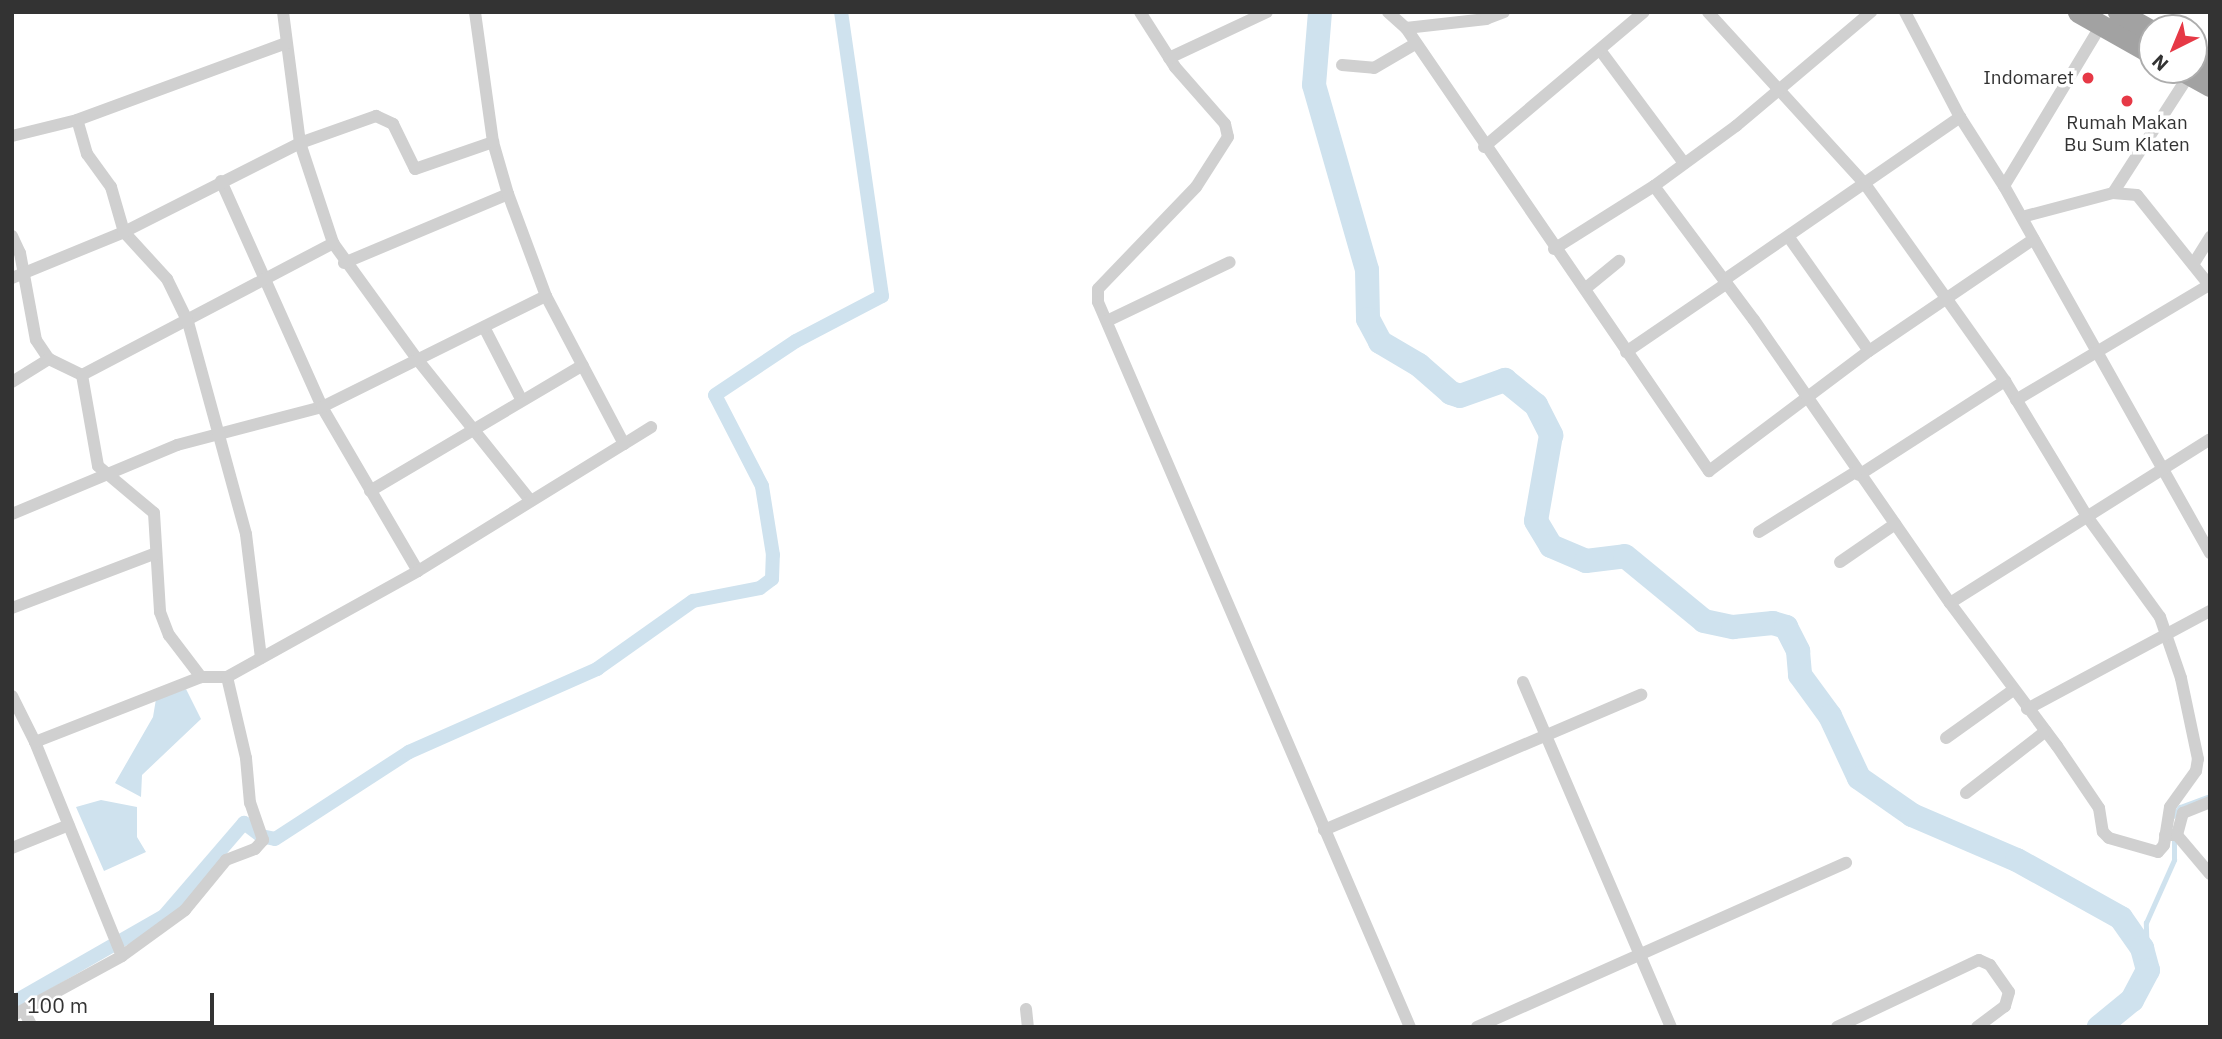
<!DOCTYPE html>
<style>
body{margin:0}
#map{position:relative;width:2222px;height:1039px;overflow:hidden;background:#fff;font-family:"IBM Plex Sans",sans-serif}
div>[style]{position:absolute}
.water>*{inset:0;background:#cfe2ee}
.stream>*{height:4.5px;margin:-2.25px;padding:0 2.25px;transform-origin:2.25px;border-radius:2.25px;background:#cfe2ee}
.canal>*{height:14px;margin:-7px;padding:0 7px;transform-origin:7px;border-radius:7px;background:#cfe2ee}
.river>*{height:24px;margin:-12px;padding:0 12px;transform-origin:12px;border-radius:12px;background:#cfe2ee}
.minor>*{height:12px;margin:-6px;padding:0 6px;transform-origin:6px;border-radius:6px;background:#d0d0d0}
.trunk>*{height:21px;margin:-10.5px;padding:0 10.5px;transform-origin:10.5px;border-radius:10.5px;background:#a2a2a2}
.dots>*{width:19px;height:19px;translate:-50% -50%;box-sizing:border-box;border:4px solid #fff;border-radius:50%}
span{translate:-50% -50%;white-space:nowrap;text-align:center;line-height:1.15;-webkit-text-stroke:7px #fff;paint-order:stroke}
.poi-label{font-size:19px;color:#333}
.right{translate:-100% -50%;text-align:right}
.frame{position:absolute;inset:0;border:14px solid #333;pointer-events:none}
.north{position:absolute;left:2138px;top:14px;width:70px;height:70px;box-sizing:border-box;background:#fff;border:2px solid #adadad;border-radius:50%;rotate:223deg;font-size:19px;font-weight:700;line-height:28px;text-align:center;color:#333}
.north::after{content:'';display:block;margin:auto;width:24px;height:32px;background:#e63946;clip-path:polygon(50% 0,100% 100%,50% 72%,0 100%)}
.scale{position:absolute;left:14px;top:993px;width:200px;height:32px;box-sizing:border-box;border:4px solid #333;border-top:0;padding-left:9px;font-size:21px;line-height:24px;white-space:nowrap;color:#333;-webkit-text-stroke:5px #fff;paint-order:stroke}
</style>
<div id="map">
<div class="water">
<i style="clip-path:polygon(186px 689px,201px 719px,142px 775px,141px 797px,115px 783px,153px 717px,156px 699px)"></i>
<i style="clip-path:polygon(101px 800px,137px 807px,137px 837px,146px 852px,104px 871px,76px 807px)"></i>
</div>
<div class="stream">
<i style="left:2173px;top:816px;width:11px;rotate:-52deg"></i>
<i style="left:2180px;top:807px;width:29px;rotate:-20deg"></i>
<i style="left:2147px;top:958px;width:35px;rotate:-92deg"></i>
<i style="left:2146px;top:923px;width:69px;rotate:-66deg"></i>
<i style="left:2174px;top:860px;width:22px;rotate:-90deg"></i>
</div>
<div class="canal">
<i style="left:12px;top:1003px;width:175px;rotate:-29.8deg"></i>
<i style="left:164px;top:916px;width:123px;rotate:-49.3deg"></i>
<i style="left:244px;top:823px;width:21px;rotate:37deg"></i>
<i style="left:261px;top:836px;width:14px;rotate:12deg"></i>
<i style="left:275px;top:839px;width:160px;rotate:-33deg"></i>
<i style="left:409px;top:752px;width:206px;rotate:-23.8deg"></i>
<i style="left:597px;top:669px;width:118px;rotate:-35.3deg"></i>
<i style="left:693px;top:601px;width:68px;rotate:-11deg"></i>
<i style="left:760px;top:588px;width:15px;rotate:-37deg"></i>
<i style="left:772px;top:579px;width:24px;rotate:-88deg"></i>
<i style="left:773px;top:555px;width:70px;rotate:-99.1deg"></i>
<i style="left:762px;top:486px;width:102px;rotate:-117.3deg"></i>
<i style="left:715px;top:395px;width:97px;rotate:-33.7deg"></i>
<i style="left:796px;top:341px;width:97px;rotate:-27.6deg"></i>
<i style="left:882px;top:296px;width:287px;rotate:-98.2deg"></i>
</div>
<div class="river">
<i style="left:1320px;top:12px;width:73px;rotate:94.7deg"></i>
<i style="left:1314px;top:85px;width:192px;rotate:74deg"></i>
<i style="left:1367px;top:270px;width:49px;rotate:88.8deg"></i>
<i style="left:1368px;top:319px;width:26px;rotate:62deg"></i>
<i style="left:1380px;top:342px;width:45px;rotate:30.5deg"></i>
<i style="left:1419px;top:365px;width:43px;rotate:41.2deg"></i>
<i style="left:1451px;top:393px;width:9px;rotate:18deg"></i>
<i style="left:1460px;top:396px;width:48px;rotate:-19.6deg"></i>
<i style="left:1505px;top:380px;width:40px;rotate:39deg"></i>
<i style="left:1536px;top:405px;width:34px;rotate:63deg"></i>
<i style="left:1551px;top:435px;width:87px;rotate:99.9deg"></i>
<i style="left:1536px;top:521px;width:29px;rotate:59deg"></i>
<i style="left:1551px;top:546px;width:38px;rotate:23deg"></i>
<i style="left:1586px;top:561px;width:39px;rotate:-7deg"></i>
<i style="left:1625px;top:556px;width:102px;rotate:39.4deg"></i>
<i style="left:1704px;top:621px;width:30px;rotate:12deg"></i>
<i style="left:1733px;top:627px;width:40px;rotate:-5.7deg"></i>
<i style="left:1773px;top:623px;width:14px;rotate:17deg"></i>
<i style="left:1786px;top:627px;width:27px;rotate:63deg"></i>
<i style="left:1798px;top:651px;width:24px;rotate:85deg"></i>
<i style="left:1800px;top:675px;width:51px;rotate:53.8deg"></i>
<i style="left:1830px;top:716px;width:68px;rotate:64.9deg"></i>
<i style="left:1859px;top:778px;width:65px;rotate:34.9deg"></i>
<i style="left:1912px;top:815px;width:114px;rotate:23.2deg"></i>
<i style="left:2017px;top:860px;width:119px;rotate:29.1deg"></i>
<i style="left:2121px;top:918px;width:37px;rotate:55deg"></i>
<i style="left:2142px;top:948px;width:23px;rotate:75deg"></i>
<i style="left:2148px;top:970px;width:34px;rotate:118deg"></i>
<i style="left:2132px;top:1000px;width:43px;rotate:140.7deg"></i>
</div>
<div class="minor">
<i style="left:283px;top:12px;width:132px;rotate:82.6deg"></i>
<i style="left:300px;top:143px;width:105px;rotate:71.7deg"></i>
<i style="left:333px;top:243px;width:143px;rotate:54.1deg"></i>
<i style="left:417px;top:359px;width:181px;rotate:51.3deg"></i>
<i style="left:1140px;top:12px;width:65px;rotate:57.5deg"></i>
<i style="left:1175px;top:67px;width:76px;rotate:48.7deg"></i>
<i style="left:1225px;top:124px;width:13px;rotate:77deg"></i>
<i style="left:1228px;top:137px;width:59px;rotate:122.6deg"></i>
<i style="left:1196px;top:187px;width:141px;rotate:133.9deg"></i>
<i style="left:1098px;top:289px;width:13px;rotate:90deg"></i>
<i style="left:1098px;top:302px;width:789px;rotate:66.72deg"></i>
<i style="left:1388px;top:12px;width:24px;rotate:42deg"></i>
<i style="left:1406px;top:28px;width:537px;rotate:55.63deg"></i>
<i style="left:1709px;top:471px;width:200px;rotate:-36.9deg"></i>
<i style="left:1869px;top:351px;width:199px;rotate:-34.2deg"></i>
<i style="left:1905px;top:12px;width:119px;rotate:62.4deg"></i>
<i style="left:1960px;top:117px;width:82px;rotate:57.5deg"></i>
<i style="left:2004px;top:186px;width:421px;rotate:60.7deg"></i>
<i style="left:1406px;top:28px;width:81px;rotate:-6.4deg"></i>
<i style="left:1486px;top:19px;width:19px;rotate:-21deg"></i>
<i style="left:1600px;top:50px;width:141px;rotate:53.4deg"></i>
<i style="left:1169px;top:58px;width:108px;rotate:-25.1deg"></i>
<i style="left:1342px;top:65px;width:32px;rotate:5deg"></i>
<i style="left:1374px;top:68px;width:48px;rotate:-30.3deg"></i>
<i style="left:12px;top:136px;width:67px;rotate:-13.8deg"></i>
<i style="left:1484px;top:147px;width:209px;rotate:-40.2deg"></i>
<i style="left:221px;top:181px;width:248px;rotate:65.9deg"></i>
<i style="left:322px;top:407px;width:190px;rotate:59.7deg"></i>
<i style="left:1654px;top:186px;width:167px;rotate:53.3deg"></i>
<i style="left:1754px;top:320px;width:344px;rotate:55.3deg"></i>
<i style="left:1950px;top:603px;width:179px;rotate:53.2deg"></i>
<i style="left:2057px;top:746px;width:75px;rotate:55.9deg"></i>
<i style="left:2099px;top:808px;width:24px;rotate:81deg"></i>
<i style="left:2103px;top:832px;width:8px;rotate:45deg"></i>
<i style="left:2109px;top:838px;width:51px;rotate:15.9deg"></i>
<i style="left:2158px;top:852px;width:9px;rotate:-49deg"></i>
<i style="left:2164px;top:845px;width:38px;rotate:-81deg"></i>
<i style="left:2170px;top:807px;width:44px;rotate:-54.2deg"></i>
<i style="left:2196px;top:771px;width:12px;rotate:-81deg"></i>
<i style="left:2198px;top:759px;width:83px;rotate:-101.9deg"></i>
<i style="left:2181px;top:678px;width:65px;rotate:-109deg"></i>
<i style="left:2160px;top:617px;width:122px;rotate:-126deg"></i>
<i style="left:2088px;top:518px;width:160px;rotate:-121.2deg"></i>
<i style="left:2005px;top:381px;width:242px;rotate:-125.4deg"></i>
<i style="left:1865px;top:184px;width:233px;rotate:-132.4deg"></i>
<i style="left:2004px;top:186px;width:188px;rotate:-58.9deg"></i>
<i style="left:2113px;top:193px;width:140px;rotate:-57.2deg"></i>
<i style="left:2022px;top:217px;width:94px;rotate:-14.8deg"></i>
<i style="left:2113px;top:193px;width:24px;rotate:5deg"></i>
<i style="left:2137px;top:195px;width:117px;rotate:51.3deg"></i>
<i style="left:12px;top:236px;width:19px;rotate:65deg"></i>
<i style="left:20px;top:253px;width:88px;rotate:79.6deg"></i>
<i style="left:36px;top:340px;width:23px;rotate:56deg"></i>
<i style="left:49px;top:359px;width:37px;rotate:26deg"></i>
<i style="left:82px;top:375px;width:92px;rotate:80deg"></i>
<i style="left:98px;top:466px;width:73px;rotate:40deg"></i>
<i style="left:154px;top:513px;width:99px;rotate:86.5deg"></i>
<i style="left:160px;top:612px;width:25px;rotate:69deg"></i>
<i style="left:169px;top:635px;width:53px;rotate:52.7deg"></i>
<i style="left:1790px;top:239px;width:137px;rotate:54.8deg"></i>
<i style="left:1554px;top:249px;width:118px;rotate:-32.2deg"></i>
<i style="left:1654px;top:186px;width:102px;rotate:-36.2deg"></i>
<i style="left:1736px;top:126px;width:177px;rotate:-40.2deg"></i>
<i style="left:344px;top:263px;width:178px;rotate:-22.8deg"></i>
<i style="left:2194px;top:263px;width:31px;rotate:-58deg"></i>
<i style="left:12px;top:278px;width:121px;rotate:-22.3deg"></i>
<i style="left:124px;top:232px;width:197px;rotate:-26.8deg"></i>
<i style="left:300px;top:143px;width:81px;rotate:-19.6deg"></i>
<i style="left:376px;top:116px;width:19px;rotate:25deg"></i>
<i style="left:393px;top:124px;width:50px;rotate:63.9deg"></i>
<i style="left:415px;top:169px;width:83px;rotate:-19.1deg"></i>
<i style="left:1724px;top:280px;width:287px;rotate:-34.6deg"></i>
<i style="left:1586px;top:288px;width:43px;rotate:-39.3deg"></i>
<i style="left:1107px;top:321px;width:136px;rotate:-25.6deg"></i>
<i style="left:484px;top:327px;width:81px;rotate:62.8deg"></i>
<i style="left:1626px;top:352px;width:122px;rotate:-34.3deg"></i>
<i style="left:82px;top:375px;width:284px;rotate:-27.7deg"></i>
<i style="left:12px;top:382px;width:44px;rotate:-31.9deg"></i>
<i style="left:2016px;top:400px;width:225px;rotate:-30.8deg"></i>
<i style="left:624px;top:444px;width:32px;rotate:-32deg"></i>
<i style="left:1859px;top:475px;width:174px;rotate:-32.8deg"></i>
<i style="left:370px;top:491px;width:247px;rotate:-30.6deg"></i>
<i style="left:12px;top:514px;width:179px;rotate:-22.7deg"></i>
<i style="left:177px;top:445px;width:150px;rotate:-14.7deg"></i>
<i style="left:322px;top:407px;width:250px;rotate:-26.4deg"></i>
<i style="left:1759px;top:532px;width:115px;rotate:-31.9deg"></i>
<i style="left:1840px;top:562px;width:67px;rotate:-34.6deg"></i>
<i style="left:1950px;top:603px;width:307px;rotate:-32.2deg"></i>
<i style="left:12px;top:608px;width:154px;rotate:-20.9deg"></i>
<i style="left:261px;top:658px;width:125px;rotate:-96.9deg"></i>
<i style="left:246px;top:534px;width:220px;rotate:-105.3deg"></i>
<i style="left:188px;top:322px;width:48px;rotate:-116deg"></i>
<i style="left:167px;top:279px;width:64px;rotate:-132.5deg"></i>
<i style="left:124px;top:232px;width:47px;rotate:-106.1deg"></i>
<i style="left:111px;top:187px;width:41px;rotate:-126deg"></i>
<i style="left:87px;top:154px;width:35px;rotate:-106deg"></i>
<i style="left:77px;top:120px;width:223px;rotate:-20.2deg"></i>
<i style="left:1523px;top:682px;width:375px;rotate:66.8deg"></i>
<i style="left:12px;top:696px;width:51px;rotate:63.4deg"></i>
<i style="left:35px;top:742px;width:231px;rotate:67.9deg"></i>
<i style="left:122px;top:956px;width:78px;rotate:-36.1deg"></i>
<i style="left:185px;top:910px;width:65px;rotate:-50.6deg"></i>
<i style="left:226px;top:860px;width:31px;rotate:-21deg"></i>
<i style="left:255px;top:849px;width:12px;rotate:-48deg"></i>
<i style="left:263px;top:840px;width:39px;rotate:-109deg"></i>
<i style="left:250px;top:803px;width:45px;rotate:-95.1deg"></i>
<i style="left:246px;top:758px;width:83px;rotate:-103.2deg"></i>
<i style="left:2027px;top:709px;width:208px;rotate:-28.2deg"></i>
<i style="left:1946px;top:738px;width:82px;rotate:-35.6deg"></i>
<i style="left:35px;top:742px;width:178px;rotate:-21.4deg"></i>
<i style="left:201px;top:677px;width:26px"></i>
<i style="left:227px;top:677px;width:218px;rotate:-29deg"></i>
<i style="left:418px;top:571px;width:242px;rotate:-31.7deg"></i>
<i style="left:624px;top:444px;width:167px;rotate:-117.8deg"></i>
<i style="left:546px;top:296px;width:109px;rotate:-110.4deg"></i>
<i style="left:508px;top:194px;width:54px;rotate:-106.1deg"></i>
<i style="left:493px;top:142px;width:131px;rotate:-97.9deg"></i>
<i style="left:1966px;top:793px;width:101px;rotate:-37.8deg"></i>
<i style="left:1324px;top:830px;width:345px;rotate:-23.1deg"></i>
<i style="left:2165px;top:835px;width:12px"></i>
<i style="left:2177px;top:835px;width:51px;rotate:49.8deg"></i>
<i style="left:2177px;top:835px;width:23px;rotate:-75deg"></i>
<i style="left:2183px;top:813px;width:29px;rotate:-22deg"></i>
<i style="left:12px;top:848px;width:61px;rotate:-22deg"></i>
<i style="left:1026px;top:1009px;width:18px;rotate:84deg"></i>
<i style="left:24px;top:1011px;width:18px;rotate:63deg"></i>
<i style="left:12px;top:1016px;width:125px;rotate:-28.6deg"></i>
<i style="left:1477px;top:1027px;width:404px;rotate:-24deg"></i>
<i style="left:1837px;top:1027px;width:157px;rotate:-25.3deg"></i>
<i style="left:1979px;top:960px;width:12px;rotate:24deg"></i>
<i style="left:1990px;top:965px;width:33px;rotate:55deg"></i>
<i style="left:2009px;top:992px;width:15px;rotate:106deg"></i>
<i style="left:2005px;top:1006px;width:35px;rotate:143deg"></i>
</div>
<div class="trunk">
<i style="left:2078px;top:12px;width:85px;rotate:29.6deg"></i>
<i style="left:2118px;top:12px;width:39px;rotate:29deg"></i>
<i style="left:2194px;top:54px;width:18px;rotate:29deg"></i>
<i style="left:2181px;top:70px;width:33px;rotate:29deg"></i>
</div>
<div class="dots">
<i style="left:2088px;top:78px;background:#e63946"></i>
<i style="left:2127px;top:101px;background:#e63946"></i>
</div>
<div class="poi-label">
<span class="right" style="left:2074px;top:78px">Indomaret</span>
<span style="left:2127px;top:134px">Rumah Makan<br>Bu Sum Klaten</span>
</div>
<div class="frame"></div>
<div class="north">N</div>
<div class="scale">100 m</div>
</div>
